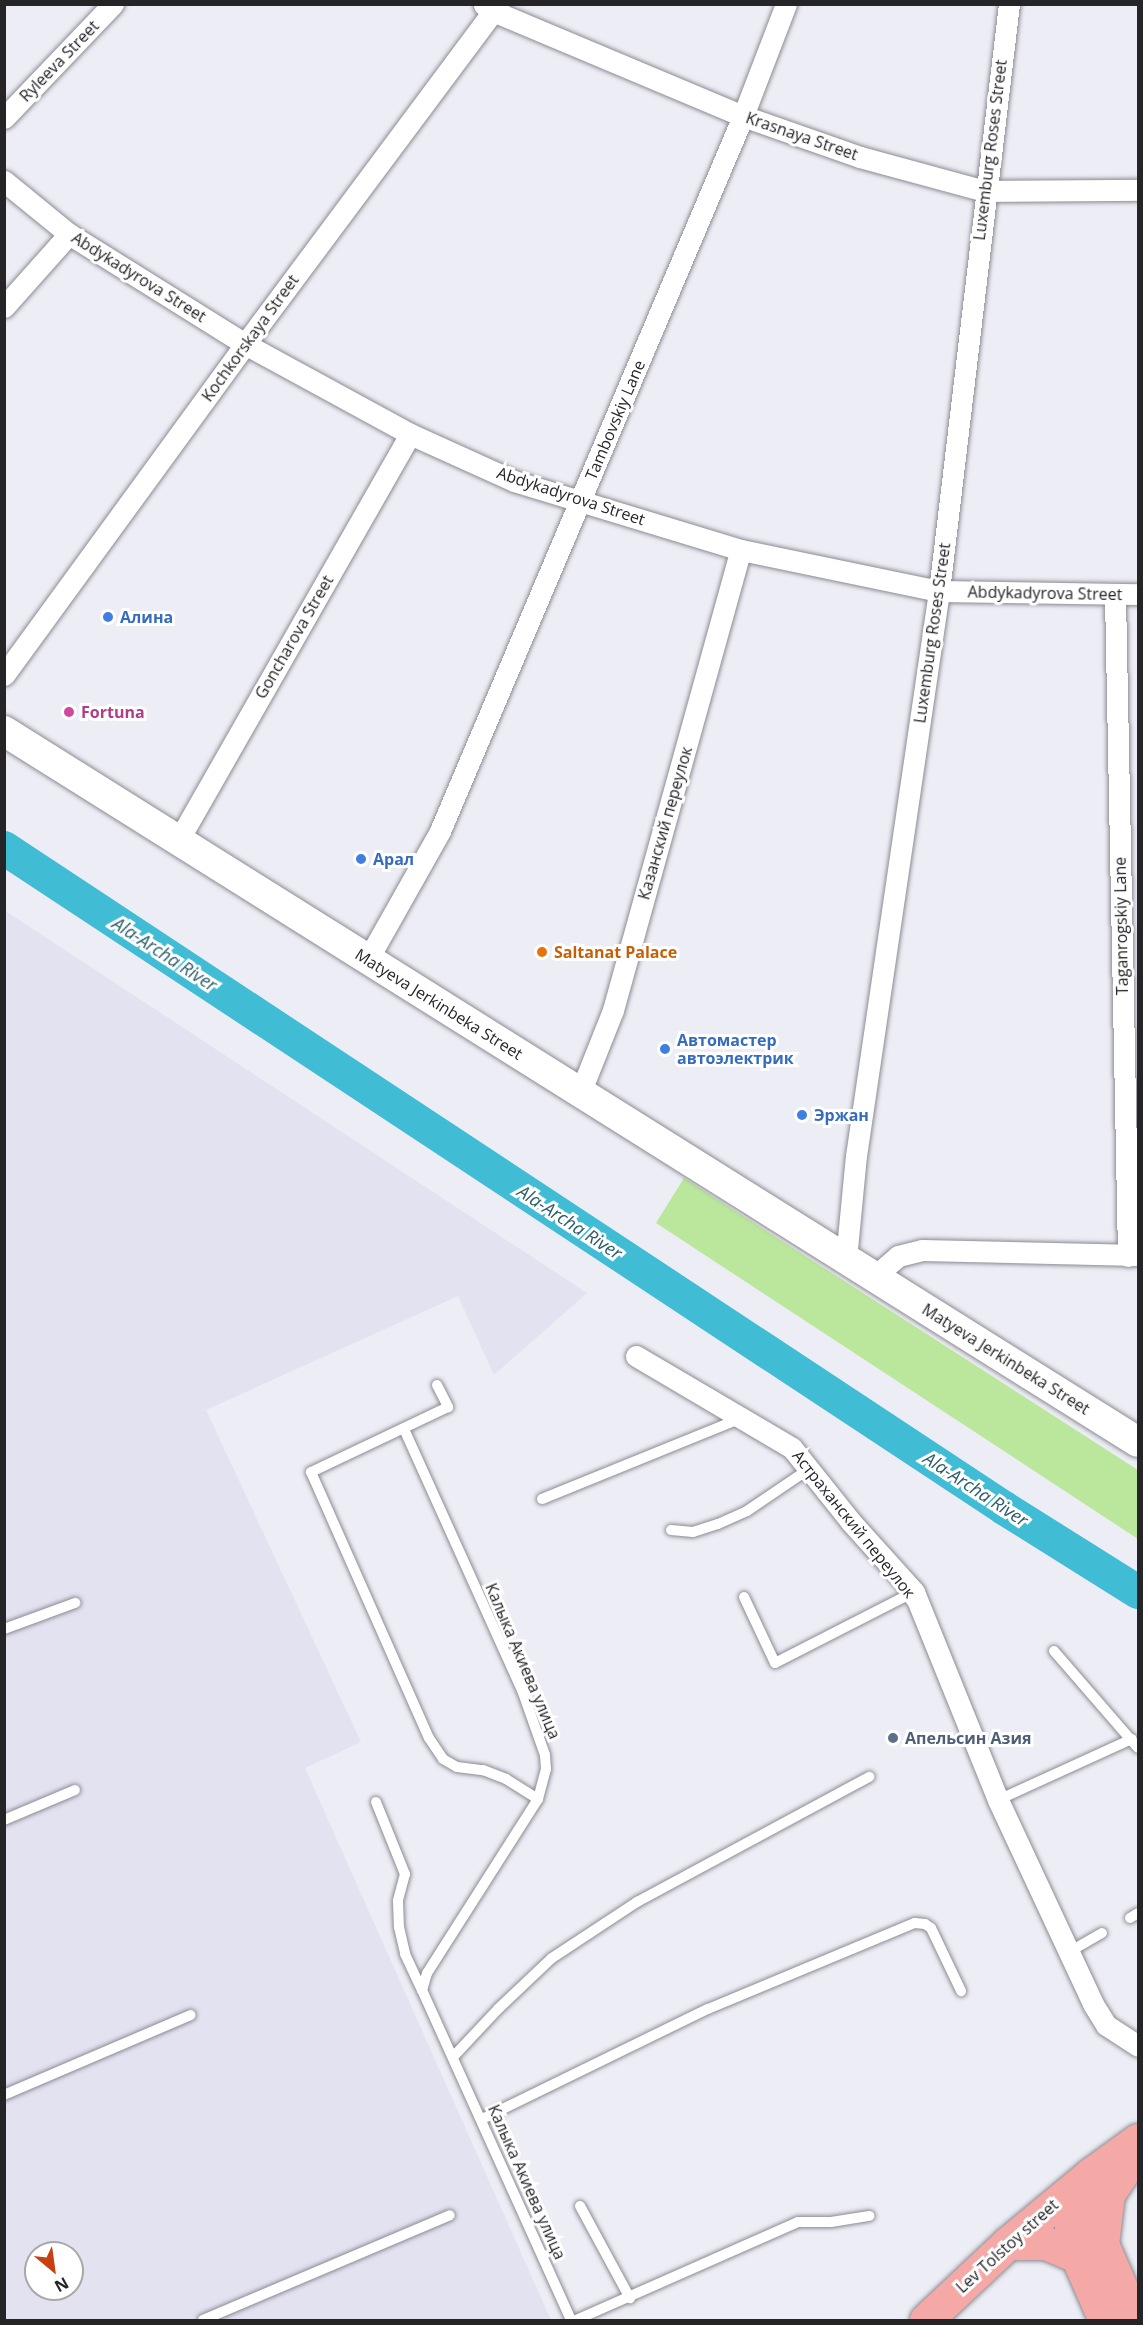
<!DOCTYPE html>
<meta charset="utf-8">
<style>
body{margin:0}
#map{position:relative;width:1143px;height:2325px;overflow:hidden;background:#ededf5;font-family:"Open Sans",sans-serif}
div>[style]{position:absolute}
.built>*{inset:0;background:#e3e2f1}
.green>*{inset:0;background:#bbe79c}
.river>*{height:34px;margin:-17px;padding:0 17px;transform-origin:17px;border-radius:17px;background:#41bcd5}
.roads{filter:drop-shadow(0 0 2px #8c8b93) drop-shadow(0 0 2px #8c8b93)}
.service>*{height:10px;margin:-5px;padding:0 5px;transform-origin:5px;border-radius:5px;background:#fff}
.minor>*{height:21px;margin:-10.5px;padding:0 10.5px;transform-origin:10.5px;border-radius:10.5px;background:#fff}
.secondary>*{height:30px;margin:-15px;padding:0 15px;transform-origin:15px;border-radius:15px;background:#fff}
.primary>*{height:33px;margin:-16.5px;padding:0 16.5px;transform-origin:16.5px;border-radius:16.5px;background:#f5a9a7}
.dots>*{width:16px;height:16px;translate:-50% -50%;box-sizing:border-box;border:3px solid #fff;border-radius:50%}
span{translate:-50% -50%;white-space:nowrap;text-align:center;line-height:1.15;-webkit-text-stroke:6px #fff;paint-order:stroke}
.street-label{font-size:16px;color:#252528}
.shop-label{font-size:16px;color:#366cbe;font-weight:700}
.left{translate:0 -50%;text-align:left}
.hotel-label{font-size:16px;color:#b23c85;font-weight:700}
.food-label{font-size:16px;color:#c56008;font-weight:700}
.service-label{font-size:16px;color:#4e5e75;font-weight:700}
.water-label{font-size:18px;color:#2c5e69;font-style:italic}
.frame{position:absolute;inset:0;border:6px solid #252528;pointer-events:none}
.north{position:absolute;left:24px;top:2241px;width:60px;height:60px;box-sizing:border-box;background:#fff;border:2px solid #a8a8a9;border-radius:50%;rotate:151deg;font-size:16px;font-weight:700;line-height:24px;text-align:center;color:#252528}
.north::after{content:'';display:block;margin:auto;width:21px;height:27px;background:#c84011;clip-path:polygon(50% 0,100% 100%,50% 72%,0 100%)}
</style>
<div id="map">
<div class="built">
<i style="clip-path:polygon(evenodd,4px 910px,587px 1293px,494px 1375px,458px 1296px,206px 1410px,361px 1742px,305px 1768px,551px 2320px,5px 2320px,4px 910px,36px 2253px,72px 2253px,72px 2289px,36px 2289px,36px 2253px)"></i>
</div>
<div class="green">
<i style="clip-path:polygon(684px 1178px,1138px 1470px,1138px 1539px,656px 1223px)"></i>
</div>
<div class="river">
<i style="left:4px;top:848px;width:1198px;rotate:33.42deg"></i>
<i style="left:1004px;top:1508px;width:158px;rotate:32.1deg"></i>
</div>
<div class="roads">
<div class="service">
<i style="left:437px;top:1385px;width:25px;rotate:63deg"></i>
<i style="left:448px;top:1407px;width:152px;rotate:154.6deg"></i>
<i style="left:311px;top:1472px;width:291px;rotate:66.1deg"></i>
<i style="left:429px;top:1738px;width:25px;rotate:56deg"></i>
<i style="left:443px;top:1759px;width:16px;rotate:30deg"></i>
<i style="left:457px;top:1767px;width:26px;rotate:7deg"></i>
<i style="left:483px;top:1770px;width:25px;rotate:21deg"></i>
<i style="left:506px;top:1779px;width:38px;rotate:32deg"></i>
<i style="left:404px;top:1429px;width:286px;rotate:65.7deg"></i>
<i style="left:522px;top:1690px;width:69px;rotate:70.5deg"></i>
<i style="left:545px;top:1755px;width:14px;rotate:86deg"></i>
<i style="left:546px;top:1769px;width:31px;rotate:105deg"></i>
<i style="left:538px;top:1799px;width:206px;rotate:122.5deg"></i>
<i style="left:427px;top:1973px;width:18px;rotate:106deg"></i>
<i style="left:422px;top:1990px;width:362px;rotate:65.7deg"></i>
<i style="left:542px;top:1499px;width:215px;rotate:-22.1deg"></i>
<i style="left:671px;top:1530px;width:22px;rotate:5deg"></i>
<i style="left:693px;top:1532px;width:26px;rotate:-18deg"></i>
<i style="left:718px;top:1524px;width:32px;rotate:-24deg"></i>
<i style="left:747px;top:1511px;width:75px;rotate:-34.1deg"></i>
<i style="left:744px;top:1597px;width:73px;rotate:64.8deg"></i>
<i style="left:775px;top:1663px;width:156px;rotate:-27.1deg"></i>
<i style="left:4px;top:1629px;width:76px;rotate:-20.1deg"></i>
<i style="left:1054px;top:1651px;width:128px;rotate:49.1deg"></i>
<i style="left:998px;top:1800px;width:147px;rotate:-24.5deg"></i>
<i style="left:376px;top:1802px;width:78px;rotate:68.1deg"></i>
<i style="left:405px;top:1874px;width:28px;rotate:105deg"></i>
<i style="left:398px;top:1901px;width:26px;rotate:88deg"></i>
<i style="left:399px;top:1927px;width:28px;rotate:77deg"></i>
<i style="left:405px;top:1954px;width:40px;rotate:65deg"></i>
<i style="left:4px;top:1820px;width:77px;rotate:-22.9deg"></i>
<i style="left:1130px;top:1918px;width:9px;rotate:-32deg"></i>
<i style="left:1069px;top:1952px;width:38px;rotate:-30deg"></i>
<i style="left:453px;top:2057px;width:66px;rotate:-46.8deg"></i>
<i style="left:498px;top:2009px;width:74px;rotate:-43.4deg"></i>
<i style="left:552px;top:1958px;width:102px;rotate:-33.4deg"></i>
<i style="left:637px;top:1902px;width:264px;rotate:-28.3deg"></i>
<i style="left:4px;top:2095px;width:203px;rotate:-23.2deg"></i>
<i style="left:482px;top:2119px;width:251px;rotate:-26deg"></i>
<i style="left:708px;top:2009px;width:224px;rotate:-22.6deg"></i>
<i style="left:915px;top:1923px;width:10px;rotate:6deg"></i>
<i style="left:925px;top:1924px;width:7px;rotate:34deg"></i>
<i style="left:931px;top:1928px;width:70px;rotate:64.5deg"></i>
<i style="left:580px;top:2206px;width:105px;rotate:61.5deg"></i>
<i style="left:203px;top:2320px;width:268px;rotate:-23deg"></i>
<i style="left:576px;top:2320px;width:243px;rotate:-23.8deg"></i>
<i style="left:798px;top:2222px;width:33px"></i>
<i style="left:831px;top:2222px;width:39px;rotate:-9deg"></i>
</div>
<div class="minor">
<i style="left:484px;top:5px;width:11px;rotate:34deg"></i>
<i style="left:493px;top:11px;width:271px;rotate:22.8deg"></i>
<i style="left:743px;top:116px;width:124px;rotate:19.3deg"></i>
<i style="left:860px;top:157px;width:130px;rotate:15.2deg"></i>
<i style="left:985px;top:191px;width:153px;rotate:-0.4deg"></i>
<i style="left:4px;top:118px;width:158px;rotate:-46.3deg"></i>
<i style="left:4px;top:181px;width:84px;rotate:39.2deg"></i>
<i style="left:69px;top:234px;width:208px;rotate:32deg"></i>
<i style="left:245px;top:344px;width:188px;rotate:28.6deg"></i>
<i style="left:410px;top:434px;width:114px;rotate:24.3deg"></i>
<i style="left:514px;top:481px;width:237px;rotate:16.9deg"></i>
<i style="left:741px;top:550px;width:202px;rotate:11.7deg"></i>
<i style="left:939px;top:591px;width:199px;rotate:0.9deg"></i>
<i style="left:4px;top:307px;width:98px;rotate:-48.3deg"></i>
<i style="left:1115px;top:595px;width:661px;rotate:88.87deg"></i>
<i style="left:4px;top:675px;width:409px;rotate:-53.9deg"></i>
<i style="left:245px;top:344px;width:424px;rotate:-53.3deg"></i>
<i style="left:178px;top:841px;width:468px;rotate:-60.3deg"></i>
<i style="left:368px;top:959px;width:147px;rotate:-60.6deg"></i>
<i style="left:440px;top:831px;width:777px;rotate:-67.03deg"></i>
<i style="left:743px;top:116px;width:120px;rotate:-69deg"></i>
<i style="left:580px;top:1093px;width:89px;rotate:-68.3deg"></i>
<i style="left:613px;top:1010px;width:477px;rotate:-74.5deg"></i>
<i style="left:846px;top:1259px;width:103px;rotate:-84.5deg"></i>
<i style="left:856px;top:1156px;width:571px;rotate:-81.64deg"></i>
<i style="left:939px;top:591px;width:591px;rotate:-83.2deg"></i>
<i style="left:874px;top:1277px;width:32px;rotate:-41deg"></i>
<i style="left:898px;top:1256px;width:25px;rotate:-14deg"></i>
<i style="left:922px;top:1250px;width:216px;rotate:1.3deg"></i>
<i style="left:636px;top:1356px;width:181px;rotate:30.5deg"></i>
<i style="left:792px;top:1448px;width:95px;rotate:51.4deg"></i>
<i style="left:851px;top:1522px;width:94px;rotate:48deg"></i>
<i style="left:914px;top:1592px;width:224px;rotate:68deg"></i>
<i style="left:998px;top:1800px;width:225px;rotate:65deg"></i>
<i style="left:1093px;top:2004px;width:25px;rotate:58deg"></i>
<i style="left:1106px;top:2025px;width:38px;rotate:33deg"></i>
</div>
<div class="secondary">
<i style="left:4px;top:731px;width:1338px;rotate:32.09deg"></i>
</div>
<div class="primary">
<i style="left:1089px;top:2177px;width:30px;rotate:117deg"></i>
<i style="left:1075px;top:2204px;width:24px;rotate:99deg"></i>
<i style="left:1071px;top:2228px;width:29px;rotate:78deg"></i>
<i style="left:1077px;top:2256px;width:70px;rotate:66.4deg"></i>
<i style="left:1008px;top:2243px;width:38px"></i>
<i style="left:1046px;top:2243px;width:34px;rotate:23deg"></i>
<i style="left:1102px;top:2244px;width:50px;rotate:-83.2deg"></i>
<i style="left:1108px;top:2194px;width:52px;rotate:-56deg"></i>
<i style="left:1102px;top:2244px;width:83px;rotate:66.5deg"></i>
<i style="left:926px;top:2320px;width:112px;rotate:-43.2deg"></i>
<i style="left:1008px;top:2243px;width:108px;rotate:-39.7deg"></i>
<i style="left:1091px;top:2174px;width:58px;rotate:-35.9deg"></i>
</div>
</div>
<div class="dots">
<i style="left:108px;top:617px;background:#3f7fe0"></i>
<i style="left:69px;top:712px;background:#d1479c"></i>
<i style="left:361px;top:859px;background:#3f7fe0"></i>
<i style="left:542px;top:952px;background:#e8710a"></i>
<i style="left:665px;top:1049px;background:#3f7fe0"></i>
<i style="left:802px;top:1115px;background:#3f7fe0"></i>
<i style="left:893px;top:1738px;background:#5c6f8a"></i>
</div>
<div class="street-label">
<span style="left:59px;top:61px;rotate:-46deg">Ryleeva Street</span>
<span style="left:802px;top:136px;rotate:19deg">Krasnaya Street</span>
<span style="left:990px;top:150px;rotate:-83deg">Luxemburg Roses Street</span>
<span style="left:139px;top:277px;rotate:32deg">Abdykadyrova Street</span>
<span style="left:250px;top:338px;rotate:-54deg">Kochkorskaya Street</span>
<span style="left:615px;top:420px;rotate:-67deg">Tambovskiy Lane</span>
<span style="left:571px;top:496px;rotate:18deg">Abdykadyrova Street</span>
<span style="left:1045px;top:593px;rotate:1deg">Abdykadyrova Street</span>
<span style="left:932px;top:633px;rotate:-82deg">Luxemburg Roses Street</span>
<span style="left:294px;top:637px;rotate:-60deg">Goncharova Street</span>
<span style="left:665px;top:823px;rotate:-74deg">Казанский переулок</span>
<span style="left:1121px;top:926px;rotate:-91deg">Taganrogskiy Lane</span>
<span style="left:439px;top:1004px;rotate:32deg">Matyeva Jerkinbeka Street</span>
<span style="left:1006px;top:1359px;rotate:32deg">Matyeva Jerkinbeka Street</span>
<span style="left:854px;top:1524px;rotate:51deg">Астраханский переулок</span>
<span style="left:523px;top:1661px;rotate:67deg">Калыка Акиева улица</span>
<span style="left:527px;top:2182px;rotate:66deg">Калыка Акиева улица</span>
<span style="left:1007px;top:2246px;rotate:-42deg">Lev Tolstoy street</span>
</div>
<div class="shop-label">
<span class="left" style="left:120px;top:617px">Алина</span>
<span class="left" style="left:373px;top:859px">Арал</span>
<span class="left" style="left:677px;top:1049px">Автомастер<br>автоэлектрик</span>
<span class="left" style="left:814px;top:1115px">Эржан</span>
</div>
<div class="hotel-label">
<span class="left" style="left:81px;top:712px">Fortuna</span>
</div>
<div class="food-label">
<span class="left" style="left:554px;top:952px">Saltanat Palace</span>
</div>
<div class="service-label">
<span class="left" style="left:905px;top:1738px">Апельсин Азия</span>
</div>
<div class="water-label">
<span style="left:165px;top:954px;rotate:33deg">Ala-Archa River</span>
<span style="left:570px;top:1222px;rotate:33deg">Ala-Archa River</span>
<span style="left:976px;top:1489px;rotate:33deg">Ala-Archa River</span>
</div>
<div class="frame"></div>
<div class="north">N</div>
</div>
